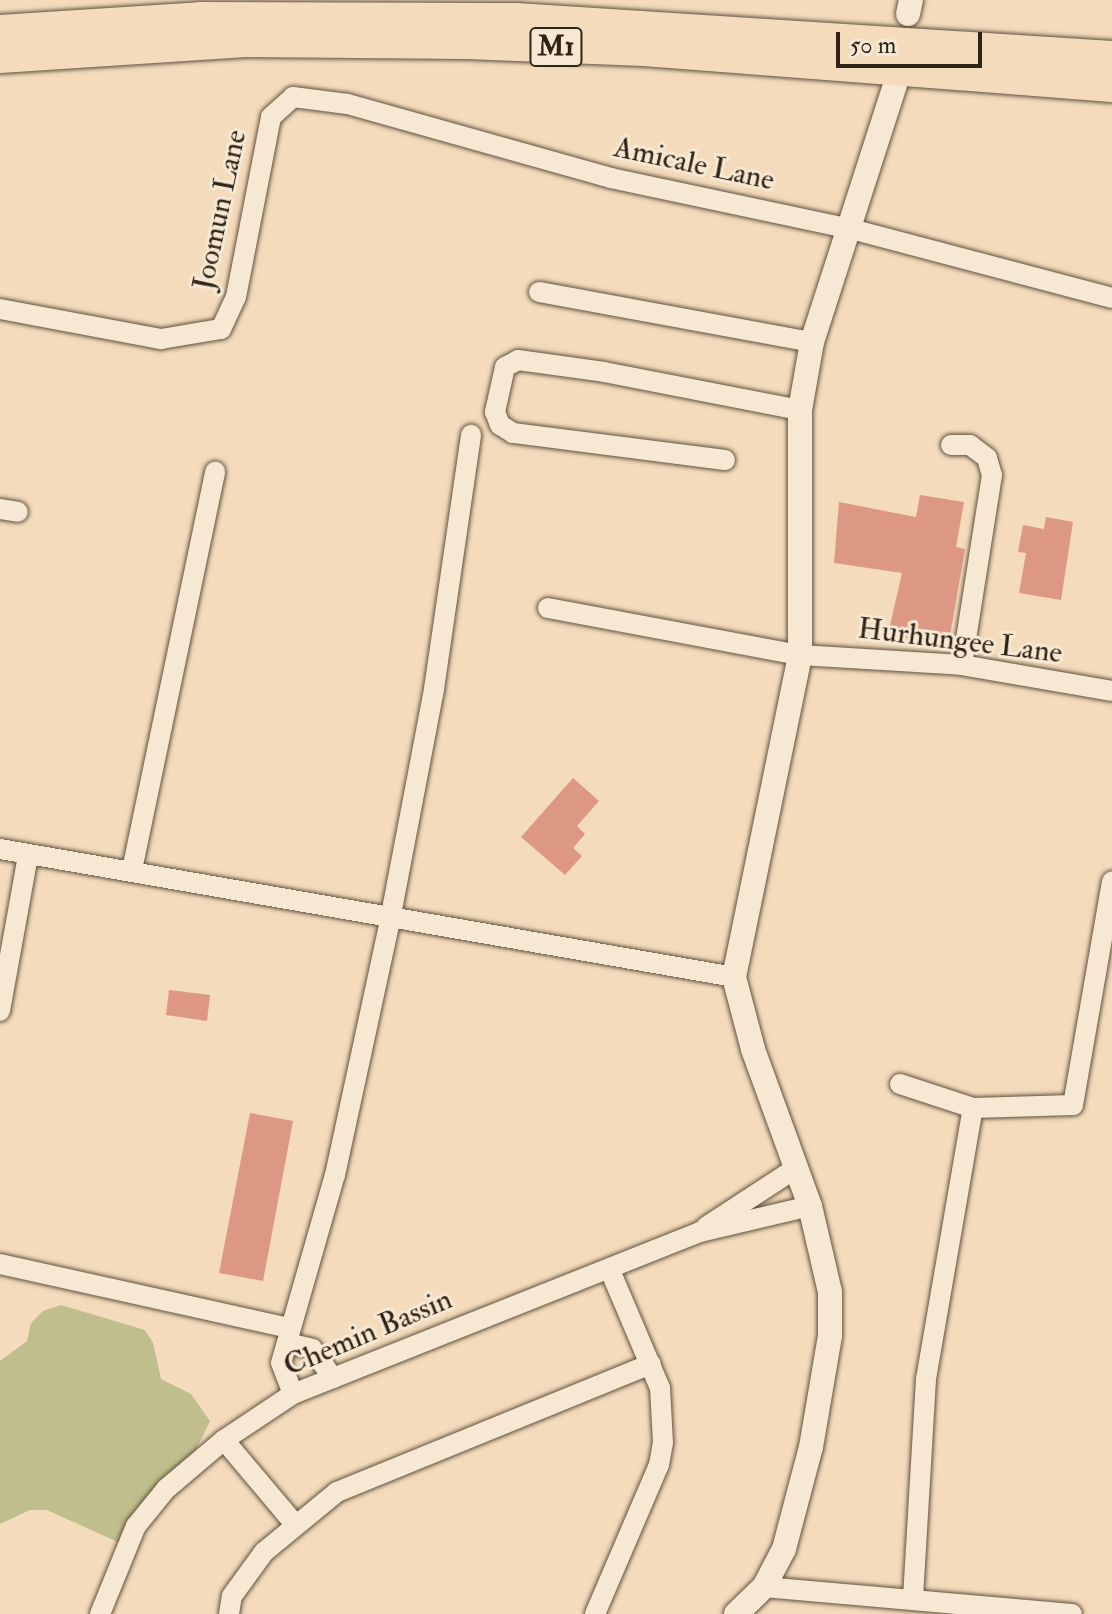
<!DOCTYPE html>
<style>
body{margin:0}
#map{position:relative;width:1112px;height:1614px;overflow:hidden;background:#f3dbbb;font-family:"IM FELL Double Pica",serif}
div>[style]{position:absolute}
.green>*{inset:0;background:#c0be8c}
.building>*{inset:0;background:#dd9883}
.roads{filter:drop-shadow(0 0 2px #60513f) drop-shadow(0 0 2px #60513f)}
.minor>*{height:20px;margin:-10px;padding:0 10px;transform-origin:10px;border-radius:10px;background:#f7e8d3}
.tertiary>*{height:24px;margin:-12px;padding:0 12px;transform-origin:12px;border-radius:12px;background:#f7e8d3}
.trunk>*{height:32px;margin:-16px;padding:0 16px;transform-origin:16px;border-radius:16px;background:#f3dbbb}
span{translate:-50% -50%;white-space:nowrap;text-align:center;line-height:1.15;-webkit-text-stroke:6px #f7e8d3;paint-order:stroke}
.shield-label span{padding:2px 6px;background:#f7e8d3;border:2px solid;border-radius:6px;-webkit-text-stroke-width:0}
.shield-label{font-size:28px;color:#2f2316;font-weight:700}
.street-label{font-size:30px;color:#2f2316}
.scale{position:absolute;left:836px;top:32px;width:146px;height:36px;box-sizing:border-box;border:4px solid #2f2316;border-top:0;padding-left:10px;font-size:24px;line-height:28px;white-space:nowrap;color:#2f2316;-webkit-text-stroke:6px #f7e8d3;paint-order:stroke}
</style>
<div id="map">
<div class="green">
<i style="clip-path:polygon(61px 1305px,145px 1330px,153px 1343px,161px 1379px,191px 1394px,210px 1421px,179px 1484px,120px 1543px,47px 1510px,30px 1510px,0 1524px,0 1361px,27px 1341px,31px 1323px,43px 1311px)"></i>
</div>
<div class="building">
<i style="clip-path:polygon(920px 495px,964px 502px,956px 547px,965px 549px,948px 647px,888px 634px,902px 573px,834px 563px,839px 502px,916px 517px)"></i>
<i style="clip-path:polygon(1046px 517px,1073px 522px,1061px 600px,1019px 593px,1026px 553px,1018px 552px,1023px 525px,1044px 529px)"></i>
<i style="clip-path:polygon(573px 778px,599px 801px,577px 826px,585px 834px,573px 848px,582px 856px,565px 875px,521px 837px)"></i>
<i style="clip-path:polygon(169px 990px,210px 995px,207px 1021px,166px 1015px)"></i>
<i style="clip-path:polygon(250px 1113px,293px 1121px,263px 1281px,219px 1273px)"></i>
</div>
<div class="roads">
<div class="minor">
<i style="left:539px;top:292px;width:278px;rotate:10.4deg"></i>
<i style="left:0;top:309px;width:164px;rotate:10.6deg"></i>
<i style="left:161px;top:339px;width:61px;rotate:-9.5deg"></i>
<i style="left:221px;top:329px;width:35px;rotate:-65deg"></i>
<i style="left:236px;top:297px;width:183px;rotate:-79deg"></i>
<i style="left:271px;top:117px;width:30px;rotate:-42deg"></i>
<i style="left:293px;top:97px;width:55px;rotate:7.3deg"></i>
<i style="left:348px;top:104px;width:273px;rotate:15.7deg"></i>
<i style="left:611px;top:178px;width:245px;rotate:12deg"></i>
<i style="left:851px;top:229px;width:270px;rotate:14.8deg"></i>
<i style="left:951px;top:445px;width:19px"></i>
<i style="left:970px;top:445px;width:21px;rotate:37deg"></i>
<i style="left:987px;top:458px;width:18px;rotate:74deg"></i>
<i style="left:992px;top:475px;width:192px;rotate:99deg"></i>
<i style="left:725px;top:460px;width:214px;rotate:-172.7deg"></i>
<i style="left:513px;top:433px;width:15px;rotate:-148deg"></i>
<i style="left:500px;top:425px;width:14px;rotate:-111deg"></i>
<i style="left:495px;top:412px;width:46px;rotate:-77.5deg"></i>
<i style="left:505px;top:367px;width:15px;rotate:-28deg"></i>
<i style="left:518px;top:360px;width:87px;rotate:7.9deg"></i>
<i style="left:604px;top:372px;width:200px;rotate:11deg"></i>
<i style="left:0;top:509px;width:18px;rotate:9deg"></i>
<i style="left:548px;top:608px;width:256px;rotate:10.6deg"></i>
<i style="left:800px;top:655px;width:162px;rotate:3.5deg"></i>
<i style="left:962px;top:665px;width:152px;rotate:9.8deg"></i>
<i style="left:0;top:849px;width:745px;rotate:9.89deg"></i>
<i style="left:132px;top:870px;width:407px;rotate:-78.2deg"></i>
<i style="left:0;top:1011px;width:158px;rotate:-79.8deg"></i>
<i style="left:900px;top:1084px;width:77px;rotate:18.2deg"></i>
<i style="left:973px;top:1108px;width:100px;rotate:-1.7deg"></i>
<i style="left:1073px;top:1105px;width:227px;rotate:-80.1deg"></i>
<i style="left:706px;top:1227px;width:108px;rotate:-33.2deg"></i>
<i style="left:0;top:1264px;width:296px;rotate:12.5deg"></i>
<i style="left:287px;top:1343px;width:26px;rotate:13deg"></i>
<i style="left:312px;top:1349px;width:36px;rotate:54deg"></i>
<i style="left:293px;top:1394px;width:33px;rotate:-111deg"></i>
<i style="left:281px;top:1363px;width:196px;rotate:-74deg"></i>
<i style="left:335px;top:1175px;width:261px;rotate:-77.8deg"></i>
<i style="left:390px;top:920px;width:235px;rotate:-79.2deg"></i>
<i style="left:434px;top:689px;width:257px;rotate:-81.7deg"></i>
<i style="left:224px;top:1440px;width:109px;rotate:49.9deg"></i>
<i style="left:764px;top:1587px;width:309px;rotate:5deg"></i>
<i style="left:913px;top:1598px;width:219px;rotate:-86.6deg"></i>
<i style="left:926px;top:1379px;width:275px;rotate:-80.2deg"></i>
<i style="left:100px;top:1614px;width:95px;rotate:-67.8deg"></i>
<i style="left:136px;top:1526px;width:48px;rotate:-51deg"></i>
<i style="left:166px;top:1489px;width:76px;rotate:-40.2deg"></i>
<i style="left:224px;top:1440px;width:83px;rotate:-33.7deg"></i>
<i style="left:293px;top:1394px;width:438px;rotate:-21.7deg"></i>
<i style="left:700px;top:1232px;width:113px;rotate:-13.3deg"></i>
<i style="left:229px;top:1614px;width:18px;rotate:-81deg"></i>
<i style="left:232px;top:1596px;width:54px;rotate:-54deg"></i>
<i style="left:264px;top:1552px;width:94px;rotate:-39.4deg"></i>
<i style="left:337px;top:1492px;width:339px;rotate:-22.2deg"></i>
<i style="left:595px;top:1614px;width:162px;rotate:-66.8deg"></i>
<i style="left:659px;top:1465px;width:22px;rotate:-80deg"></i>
<i style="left:663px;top:1443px;width:55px;rotate:-93.1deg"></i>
<i style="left:660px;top:1388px;width:130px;rotate:-113deg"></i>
</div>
<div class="tertiary">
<i style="left:908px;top:14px;width:14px;rotate:-78deg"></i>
<i style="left:736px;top:1614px;width:39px;rotate:-44deg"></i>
<i style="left:764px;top:1587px;width:43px;rotate:-62.2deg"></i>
<i style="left:784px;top:1549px;width:106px;rotate:-75.2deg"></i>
<i style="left:811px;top:1447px;width:113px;rotate:-80.3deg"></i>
<i style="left:830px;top:1336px;width:44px;rotate:-90deg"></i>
<i style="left:830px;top:1292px;width:88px;rotate:-103.1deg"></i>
<i style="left:810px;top:1206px;width:167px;rotate:-110deg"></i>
<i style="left:753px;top:1049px;width:74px;rotate:-104.8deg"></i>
<i style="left:734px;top:977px;width:329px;rotate:-78.4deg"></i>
<i style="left:800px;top:655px;width:245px;rotate:-90deg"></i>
<i style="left:800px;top:410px;width:69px;rotate:-80deg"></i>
<i style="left:812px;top:342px;width:270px;rotate:-72.1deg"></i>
</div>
<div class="trunk">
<i style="left:0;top:31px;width:200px;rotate:-3.7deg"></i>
<i style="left:200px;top:18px;width:316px;rotate:0.2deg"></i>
<i style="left:516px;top:19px;width:597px;rotate:3.65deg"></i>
<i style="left:0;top:57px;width:246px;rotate:-3.7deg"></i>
<i style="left:245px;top:41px;width:222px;rotate:0.5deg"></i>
<i style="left:467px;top:43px;width:177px;rotate:2.3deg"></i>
<i style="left:644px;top:50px;width:469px;rotate:4.4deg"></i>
</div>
</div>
<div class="shield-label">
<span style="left:556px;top:47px">M1</span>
</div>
<div class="street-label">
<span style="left:694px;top:164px;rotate:12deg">Amicale Lane</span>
<span style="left:220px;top:210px;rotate:-78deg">Joomun Lane</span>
<span style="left:960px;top:641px;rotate:7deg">Hurhungee Lane</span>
<span style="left:368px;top:1333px;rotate:-23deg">Chemin Bassin</span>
</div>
<div class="scale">50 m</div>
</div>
